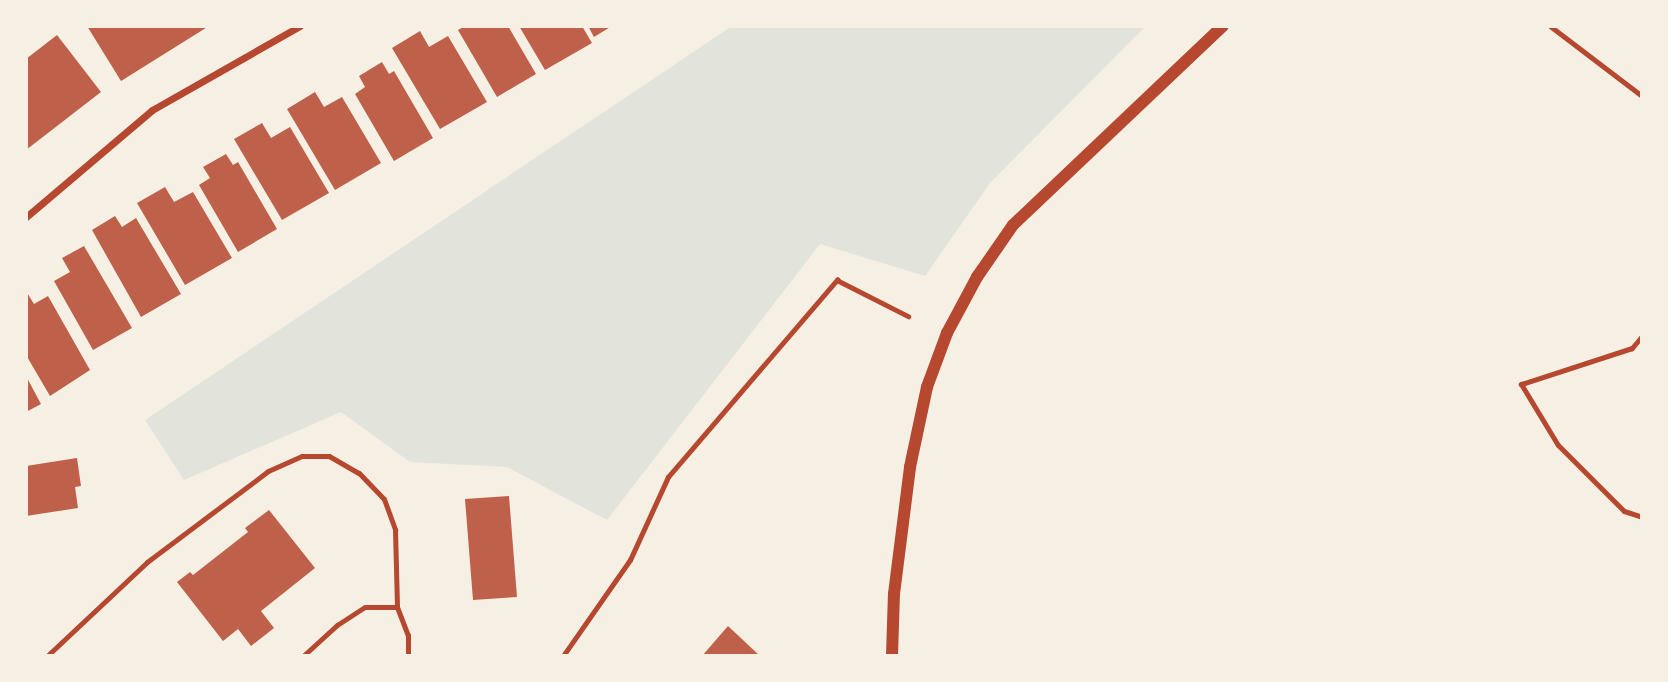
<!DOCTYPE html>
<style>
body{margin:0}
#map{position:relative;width:1668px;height:682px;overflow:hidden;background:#f6efe4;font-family:"PT Sans Narrow",sans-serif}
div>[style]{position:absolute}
.green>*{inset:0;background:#e2e4dc}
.building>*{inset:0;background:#bf614a}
.path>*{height:4.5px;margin:-2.25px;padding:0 2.25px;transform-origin:2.25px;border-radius:2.25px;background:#b5482f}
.service>*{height:5px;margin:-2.5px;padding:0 2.5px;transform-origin:2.5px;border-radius:2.5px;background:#b5482f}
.minor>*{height:7px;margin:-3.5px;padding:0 3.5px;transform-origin:3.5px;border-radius:3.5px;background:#b5482f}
.tertiary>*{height:12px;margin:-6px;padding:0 6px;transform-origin:6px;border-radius:6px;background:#b5482f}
span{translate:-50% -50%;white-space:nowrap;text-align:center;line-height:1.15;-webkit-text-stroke:5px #f6efe4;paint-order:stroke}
.frame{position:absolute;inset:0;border:28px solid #f6efe4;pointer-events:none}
</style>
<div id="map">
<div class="green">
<i style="clip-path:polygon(732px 26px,1146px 26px,990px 183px,925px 276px,820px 244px,607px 520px,507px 467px,410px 462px,341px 412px,184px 480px,145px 420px)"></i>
</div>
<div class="building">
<i style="clip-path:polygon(87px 26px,209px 26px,121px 81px)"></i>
<i style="clip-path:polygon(465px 26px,508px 26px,536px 74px,497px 97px,458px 30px)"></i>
<i style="clip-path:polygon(519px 26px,582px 26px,592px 43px,545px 70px)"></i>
<i style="clip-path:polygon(588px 26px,612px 26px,594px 37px)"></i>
<i style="clip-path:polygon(420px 31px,429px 47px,448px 36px,487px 102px,440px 129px,392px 48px)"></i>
<i style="clip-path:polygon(57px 35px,101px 92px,26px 150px,26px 59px)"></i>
<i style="clip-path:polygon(382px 62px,389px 74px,394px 71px,433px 138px,394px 161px,355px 94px,365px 87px,359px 76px)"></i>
<i style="clip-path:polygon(315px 92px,324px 107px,342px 97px,381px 163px,335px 190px,287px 109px)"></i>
<i style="clip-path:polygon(262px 123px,271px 138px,290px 127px,329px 193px,282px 220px,234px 139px)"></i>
<i style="clip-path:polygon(226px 154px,233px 165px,238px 162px,277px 229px,238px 252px,199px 185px,210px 178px,203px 167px)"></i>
<i style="clip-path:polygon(165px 187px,174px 202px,193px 192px,232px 258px,185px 285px,137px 203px)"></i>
<i style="clip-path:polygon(115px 216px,122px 227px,136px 218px,181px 294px,141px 317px,92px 230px)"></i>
<i style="clip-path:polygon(84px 246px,132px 328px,93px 350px,54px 281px,70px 272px,62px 258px)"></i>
<i style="clip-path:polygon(26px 291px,34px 304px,48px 296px,90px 370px,50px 396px,26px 355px)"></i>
<i style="clip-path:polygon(26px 376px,41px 404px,26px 412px)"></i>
<i style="clip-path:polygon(77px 458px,81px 486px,75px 487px,78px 508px,26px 516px,26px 466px)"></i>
<i style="clip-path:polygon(509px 496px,517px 597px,473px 600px,465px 499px)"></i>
<i style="clip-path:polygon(269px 510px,315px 568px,261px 611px,274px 628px,251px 646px,238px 629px,223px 641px,177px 582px,190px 572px,193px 575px,248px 532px,245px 528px)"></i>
<i style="clip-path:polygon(728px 626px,760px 656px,702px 656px)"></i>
</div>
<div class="path">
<i style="left:563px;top:656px;width:117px;rotate:-55.1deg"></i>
<i style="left:630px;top:560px;width:91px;rotate:-65.4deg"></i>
<i style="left:668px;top:477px;width:260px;rotate:-49.4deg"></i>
<i style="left:837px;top:280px;width:80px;rotate:26.9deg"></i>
</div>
<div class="service">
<i style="left:1550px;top:26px;width:116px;rotate:37.3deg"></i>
<i style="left:1642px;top:336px;width:16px;rotate:130deg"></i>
<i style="left:1632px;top:348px;width:117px;rotate:162deg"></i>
<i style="left:1521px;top:384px;width:71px;rotate:58.8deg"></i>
<i style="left:1558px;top:445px;width:93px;rotate:45deg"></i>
<i style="left:1624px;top:511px;width:19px;rotate:18deg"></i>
<i style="left:47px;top:656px;width:137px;rotate:-43.2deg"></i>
<i style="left:147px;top:562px;width:151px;rotate:-36.9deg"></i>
<i style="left:268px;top:471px;width:37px;rotate:-24deg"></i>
<i style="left:302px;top:456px;width:27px"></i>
<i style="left:329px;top:456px;width:34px;rotate:30deg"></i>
<i style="left:359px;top:473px;width:36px;rotate:46deg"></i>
<i style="left:384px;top:499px;width:33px;rotate:70deg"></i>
<i style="left:395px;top:530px;width:77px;rotate:88.5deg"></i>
<i style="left:397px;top:607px;width:30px;rotate:69deg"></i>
<i style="left:408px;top:635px;width:21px;rotate:90deg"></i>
<i style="left:303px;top:656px;width:46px;rotate:-42.4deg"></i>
<i style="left:337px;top:625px;width:33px;rotate:-33deg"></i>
<i style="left:365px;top:607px;width:32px"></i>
</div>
<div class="minor">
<i style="left:26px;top:217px;width:165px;rotate:-40.3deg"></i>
<i style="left:152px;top:110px;width:170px;rotate:-29.6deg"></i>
</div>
<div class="tertiary">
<i style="left:892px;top:656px;width:62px;rotate:-88.2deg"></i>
<i style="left:894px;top:594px;width:128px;rotate:-82.8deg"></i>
<i style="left:910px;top:467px;width:82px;rotate:-78deg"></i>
<i style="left:927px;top:387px;width:58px;rotate:-69.7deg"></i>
<i style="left:947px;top:333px;width:64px;rotate:-61.8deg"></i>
<i style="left:977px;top:277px;width:63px;rotate:-55.3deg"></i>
<i style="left:1013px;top:225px;width:289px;rotate:-43.5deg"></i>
</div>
<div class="frame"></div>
</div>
